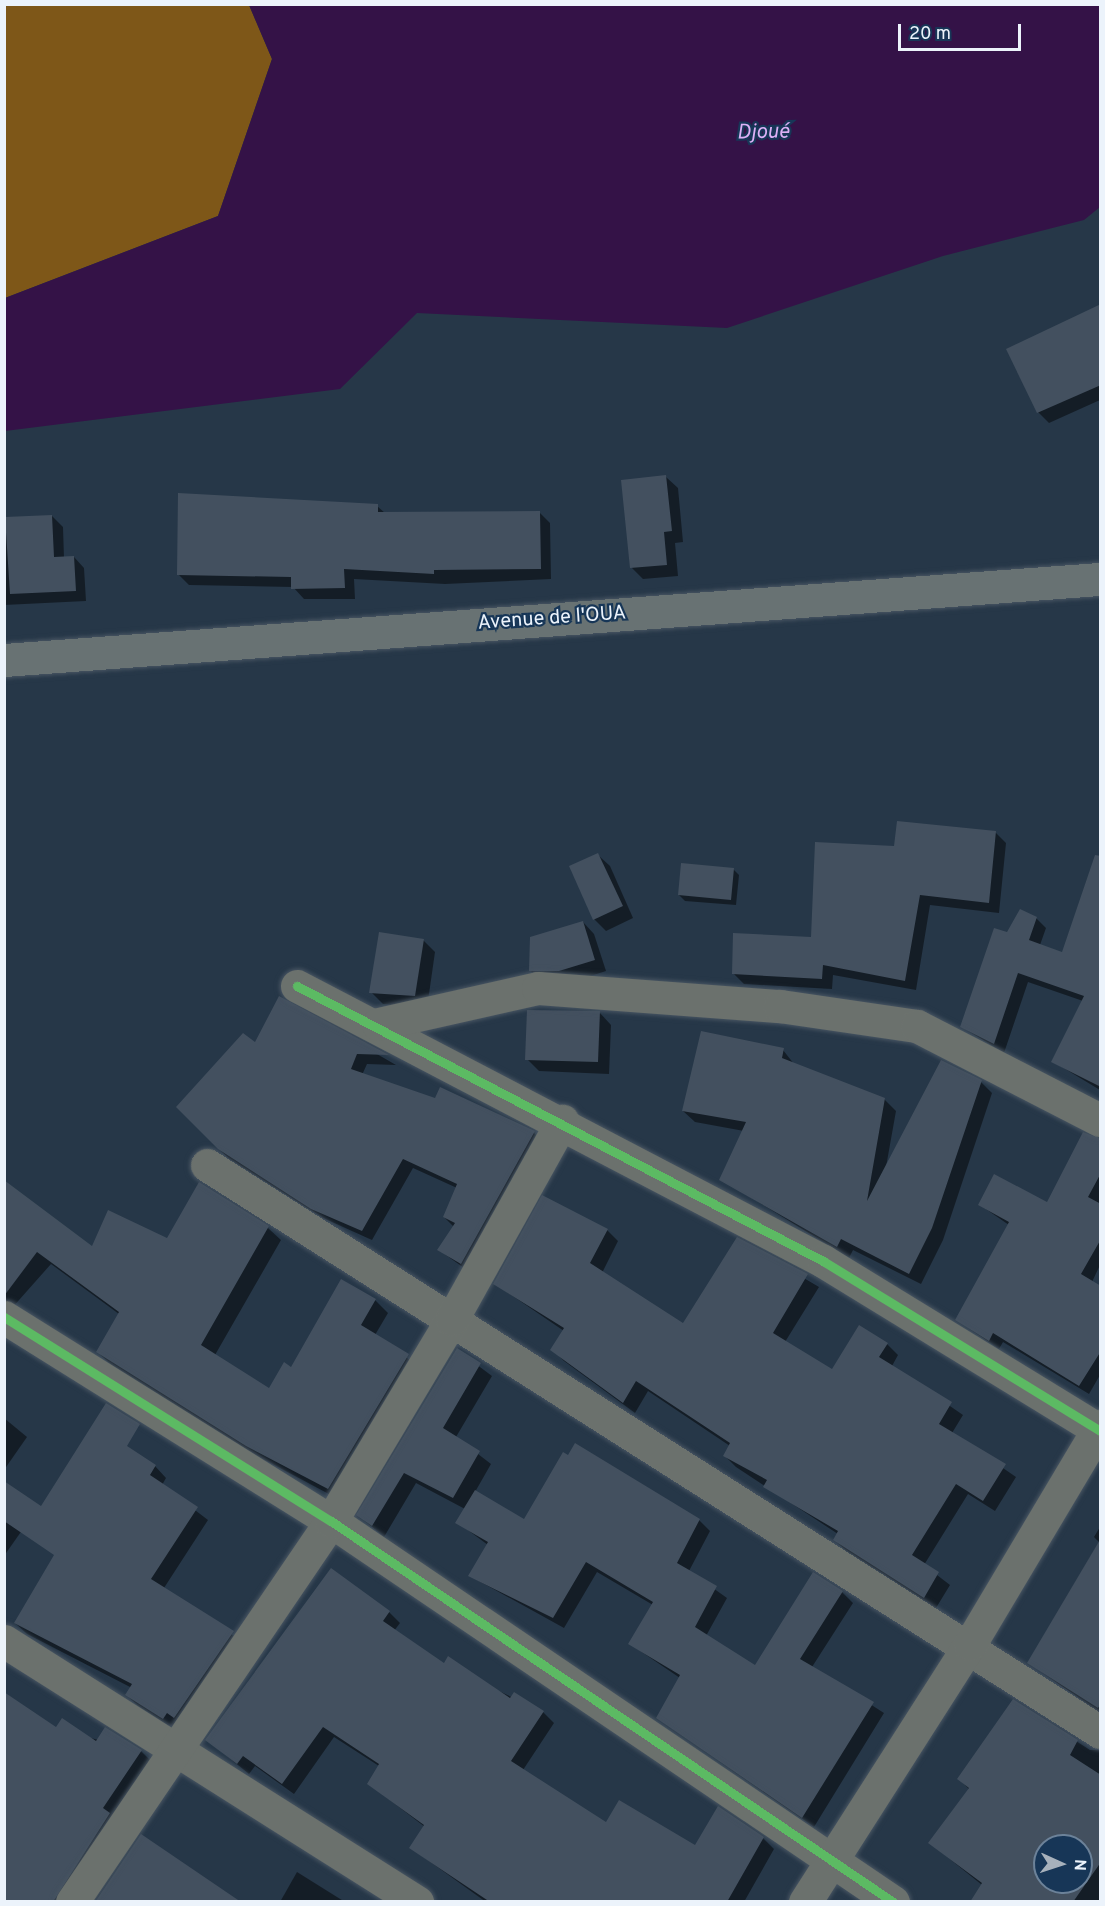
<!DOCTYPE html>
<meta charset="utf-8">
<style>
body{margin:0}
#map{position:relative;width:1105px;height:1906px;overflow:hidden;background:#263748;font-family:Overpass,sans-serif}
div>[style]{position:absolute}
.forest>*{inset:0;background:#7e5718}
.water>*{inset:0;background:#341247}
.shadow>*{inset:0;background:#0007}
.building>*{inset:0;background:#43505f}
.roads{filter:drop-shadow(0 0 2px #485562) drop-shadow(0 0 2px #485562)}
.street>*{height:33px;margin:-16.5px;padding:0 16.5px;transform-origin:16.5px;border-radius:16.5px;background:#6b716d}
.primary>*{height:33px;margin:-16.5px;padding:0 16.5px;transform-origin:16.5px;border-radius:16.5px;background:#687273}
.cycleway>*{height:9px;margin:-4.5px;padding:0 4.5px;transform-origin:4.5px;border-radius:4.5px;background:#5cba63}
span{translate:-50% -50%;white-space:nowrap;text-align:center;line-height:1.15;-webkit-text-stroke:4.5px #173657;paint-order:stroke}
.street-label{font-size:20px;color:#ecf3fb}
.water-label{font-size:21px;color:#dcb0f6;font-style:italic}
.frame{position:absolute;inset:0;border:6px solid #ecf3fb;pointer-events:none}
.north{position:absolute;left:1033px;top:1834px;width:60px;height:60px;box-sizing:border-box;background:#173657;border:2px solid #6c8299;border-radius:50%;rotate:93deg;font-size:16px;font-weight:700;line-height:24px;text-align:center;color:#ecf3fb}
.north::after{content:'';display:block;margin:auto;width:21px;height:27px;background:#a7b1bc;clip-path:polygon(50% 0,100% 100%,50% 72%,0 100%)}
.scale{position:absolute;left:898px;top:24px;width:123px;height:27px;box-sizing:border-box;border:3px solid #ecf3fb;border-top:0;padding-left:8px;font-size:18px;line-height:21px;white-space:nowrap;color:#ecf3fb;-webkit-text-stroke:4px #173657;paint-order:stroke}
</style>
<div id="map">
<div class="forest">
<i style="clip-path:polygon(5px 5px,249px 5px,272px 59px,218px 216px,5px 298px)"></i>
</div>
<div class="water">
<i style="clip-path:polygon(249px 5px,1100px 5px,1100px 207px,1084px 220px,943px 256px,727px 328px,417px 313px,340px 389px,5px 431px,5px 298px,218px 216px,272px 59px)"></i>
</div>
<div class="shadow">
<i style="clip-path:polygon(1100px 305px,1100px 400px,1049px 423px,1038px 412px)"></i>
<i style="clip-path:polygon(666px 477px,678px 488px,683px 542px,675px 543px,678px 576px,643px 579px,632px 568px)"></i>
<i style="clip-path:polygon(377px 506px,385px 513px,539px 512px,550px 523px,551px 579px,445px 584px,354px 579px,355px 599px,304px 599px,293px 587px,189px 585px,178px 574px)"></i>
<i style="clip-path:polygon(52px 516px,63px 527px,64px 558px,74px 557px,84px 568px,86px 601px,4px 605px,4px 519px)"></i>
<i style="clip-path:polygon(996px 833px,1006px 843px,999px 913px,930px 905px,916px 990px,833px 975px,832px 989px,744px 984px,734px 974px,813px 939px,895px 847px)"></i>
<i style="clip-path:polygon(598px 855px,610px 866px,633px 918px,606px 931px,594px 919px)"></i>
<i style="clip-path:polygon(733px 869px,739px 875px,736px 905px,685px 901px,679px 895px)"></i>
<i style="clip-path:polygon(1100px 901px,1100px 1090px,1052px 1061px,1083px 1001px,1028px 982px,1004px 1053px,962px 1027px,1008px 934px,1036px 918px,1046px 928px,1040px 945px,1063px 953px)"></i>
<i style="clip-path:polygon(583px 922px,594px 934px,606px 971px,572px 982px,542px 982px,530px 970px)"></i>
<i style="clip-path:polygon(423px 940px,435px 952px,427px 1008px,383px 1004px,371px 992px)"></i>
<i style="clip-path:polygon(280px 998px,396px 1065px,367px 1064px,362px 1075px,534px 1133px,544px 1142px,471px 1273px,439px 1250px,454px 1227px,444px 1217px,457px 1188px,413px 1168px,372px 1240px,323px 1218px,229px 1159px,178px 1107px,256px 1044px)"></i>
<i style="clip-path:polygon(600px 1013px,611px 1025px,609px 1074px,539px 1071px,527px 1059px)"></i>
<i style="clip-path:polygon(783px 1050px,794px 1064px,884px 1099px,896px 1111px,886px 1167px,981px 1082px,992px 1093px,943px 1240px,921px 1284px,853px 1250px,849px 1258px,721px 1179px,744px 1131px,695px 1122px,683px 1111px)"></i>
<i style="clip-path:polygon(1100px 1155px,1100px 1265px,1092px 1282px,1100px 1288px,1100px 1375px,1089px 1394px,1003px 1342px,999px 1349px,957px 1320px,1009px 1225px,980px 1205px,1048px 1204px)"></i>
<i style="clip-path:polygon(4px 1184px,93px 1249px,268px 1228px,281px 1240px,215px 1355px,270px 1390px,375px 1300px,388px 1313px,375px 1335px,421px 1368px,342px 1501px,261px 1458px,111px 1365px,98px 1352px,119px 1314px,51px 1264px,4px 1317px)"></i>
<i style="clip-path:polygon(607px 1230px,618px 1241px,602px 1273px,684px 1325px,737px 1239px,819px 1287px,785px 1342px,833px 1371px,887px 1344px,898px 1355px,892px 1366px,963px 1415px,952px 1433px,1016px 1477px,995px 1511px,968px 1494px,924px 1565px,950px 1585px,936px 1608px,846px 1551px,835px 1540px,838px 1534px,736px 1467px,725px 1456px,730px 1446px,648px 1391px,635px 1413px,564px 1361px,552px 1349px,564px 1331px,495px 1284px)"></i>
<i style="clip-path:polygon(457px 1350px,492px 1376px,456px 1437px,491px 1464px,475px 1492px,524px 1521px,699px 1520px,710px 1531px,689px 1571px,727px 1598px,706px 1636px,756px 1667px,842px 1592px,853px 1603px,812px 1667px,884px 1713px,814px 1827px,657px 1718px,680px 1678px,630px 1644px,653px 1605px,597px 1572px,564px 1628px,470px 1576px,488px 1545px,457px 1522px,465px 1509px,416px 1483px,384px 1537px,358px 1515px)"></i>
<i style="clip-path:polygon(4px 1418px,27px 1437px,4px 1470px)"></i>
<i style="clip-path:polygon(121px 1444px,155px 1466px,166px 1478px,162px 1485px,208px 1520px,164px 1588px,244px 1643px,174px 1729px,138px 1706px,127px 1695px,132px 1688px,27px 1634px,15px 1623px)"></i>
<i style="clip-path:polygon(4px 1483px,37px 1509px,4px 1556px)"></i>
<i style="clip-path:polygon(1100px 1527px,1100px 1713px,1029px 1663px,1099px 1542px,1094px 1537px)"></i>
<i style="clip-path:polygon(389px 1612px,400px 1623px,394px 1631px,444px 1665px,543px 1712px,554px 1723px,523px 1770px,607px 1824px,696px 1847px,763px 1838px,774px 1849px,744px 1902px,486px 1902px,411px 1848px,425px 1827px,369px 1784px,379px 1766px,334px 1737px,294px 1794px,255px 1766px,249px 1774px,207px 1740px)"></i>
<i style="clip-path:polygon(evenodd,1014px 1701px,1090px 1750px,1100px 1750px,1100px 1902px,971px 1902px,982px 1885px,930px 1843px,970px 1790px,959px 1779px,1014px 1701px,1045px 1846px,1081px 1846px,1081px 1882px,1045px 1882px,1045px 1846px)"></i>
<i style="clip-path:polygon(56px 1729px,141px 1751px,152px 1762px,68px 1902px,4px 1902px)"></i>
<i style="clip-path:polygon(297px 1872px,345px 1902px,280px 1902px)"></i>
</div>
<div class="building">
<i style="clip-path:polygon(1101px 304px,1101px 385px,1037px 413px,1006px 349px)"></i>
<i style="clip-path:polygon(666px 475px,672px 531px,664px 532px,667px 565px,630px 568px,621px 480px)"></i>
<i style="clip-path:polygon(178px 493px,378px 504px,378px 512px,540px 511px,541px 569px,434px 570px,434px 574px,344px 569px,345px 588px,291px 589px,291px 577px,177px 575px)"></i>
<i style="clip-path:polygon(52px 515px,54px 557px,74px 556px,76px 591px,10px 594px,5px 517px)"></i>
<i style="clip-path:polygon(897px 821px,996px 831px,989px 903px,920px 895px,905px 981px,823px 965px,822px 979px,732px 974px,733px 933px,811px 937px,815px 842px,894px 846px)"></i>
<i style="clip-path:polygon(598px 853px,623px 906px,593px 920px,569px 866px)"></i>
<i style="clip-path:polygon(1095px 855px,1101px 856px,1101px 1087px,1051px 1062px,1084px 996px,1018px 973px,994px 1044px,960px 1027px,994px 928px,1007px 932px,1020px 909px,1037px 917px,1029px 940px,1062px 952px)"></i>
<i style="clip-path:polygon(681px 863px,734px 868px,731px 900px,678px 895px)"></i>
<i style="clip-path:polygon(583px 921px,595px 960px,559px 971px,529px 971px,530px 937px)"></i>
<i style="clip-path:polygon(379px 932px,424px 939px,415px 996px,369px 993px)"></i>
<i style="clip-path:polygon(279px 996px,389px 1055px,357px 1054px,351px 1069px,435px 1098px,440px 1087px,535px 1131px,461px 1264px,437px 1250px,455px 1223px,443px 1217px,457px 1184px,403px 1159px,362px 1231px,311px 1209px,218px 1149px,176px 1107px,243px 1033px,255px 1042px)"></i>
<i style="clip-path:polygon(527px 1010px,600px 1011px,598px 1062px,525px 1060px)"></i>
<i style="clip-path:polygon(701px 1031px,784px 1048px,782px 1058px,885px 1098px,867px 1201px,941px 1060px,982px 1080px,932px 1228px,909px 1274px,841px 1239px,837px 1247px,719px 1180px,746px 1122px,682px 1111px)"></i>
<i style="clip-path:polygon(1083px 1132px,1101px 1139px,1101px 1173px,1088px 1197px,1101px 1204px,1101px 1239px,1081px 1274px,1101px 1286px,1101px 1351px,1079px 1386px,993px 1333px,989px 1341px,955px 1320px,1009px 1222px,978px 1205px,994px 1174px,1047px 1202px)"></i>
<i style="clip-path:polygon(4px 1180px,92px 1246px,108px 1210px,167px 1238px,199px 1182px,269px 1226px,201px 1345px,269px 1388px,284px 1362px,291px 1367px,341px 1279px,376px 1299px,361px 1325px,409px 1354px,328px 1489px,246px 1446px,96px 1352px,119px 1312px,37px 1252px,4px 1296px)"></i>
<i style="clip-path:polygon(542px 1195px,608px 1229px,590px 1263px,683px 1323px,737px 1237px,808px 1274px,773px 1333px,832px 1369px,859px 1325px,888px 1343px,879px 1357px,952px 1402px,939px 1424px,1006px 1464px,983px 1501px,956px 1484px,912px 1555px,939px 1572px,924px 1598px,833px 1540px,838px 1531px,763px 1487px,767px 1480px,723px 1456px,730px 1443px,636px 1381px,623px 1403px,550px 1350px,564px 1328px,493px 1284px)"></i>
<i style="clip-path:polygon(457px 1348px,481px 1363px,443px 1428px,480px 1451px,453px 1498px,404px 1473px,372px 1526px,356px 1515px)"></i>
<i style="clip-path:polygon(106px 1403px,140px 1424px,127px 1446px,156px 1465px,150px 1475px,198px 1507px,151px 1579px,234px 1631px,174px 1718px,167px 1713px,163px 1719px,125px 1695px,132px 1684px,14px 1623px,54px 1555px,4px 1521px,4px 1481px,41px 1506px)"></i>
<i style="clip-path:polygon(575px 1443px,700px 1519px,677px 1563px,717px 1586px,695px 1627px,755px 1665px,813px 1572px,843px 1591px,800px 1659px,874px 1702px,802px 1818px,656px 1718px,680px 1675px,628px 1644px,653px 1602px,586px 1562px,553px 1618px,468px 1576px,488px 1542px,455px 1523px,475px 1490px,524px 1519px,563px 1452px,568px 1455px)"></i>
<i style="clip-path:polygon(1101px 1538px,1101px 1704px,1098px 1708px,1027px 1663px)"></i>
<i style="clip-path:polygon(331px 1568px,390px 1611px,383px 1621px,444px 1663px,448px 1656px,510px 1698px,514px 1692px,544px 1711px,511px 1761px,606px 1822px,619px 1800px,695px 1845px,718px 1806px,764px 1837px,727px 1902px,490px 1902px,409px 1848px,424px 1825px,367px 1784px,379px 1764px,323px 1727px,282px 1784px,243px 1756px,237px 1764px,205px 1740px)"></i>
<i style="clip-path:polygon(4px 1692px,56px 1727px,62px 1718px,96px 1741px,105px 1727px,142px 1750px,103px 1808px,110px 1813px,53px 1902px,4px 1902px)"></i>
<i style="clip-path:polygon(evenodd,1013px 1699px,1078px 1740px,1070px 1755px,1101px 1775px,1101px 1862px,1073px 1902px,970px 1902px,982px 1883px,928px 1843px,969px 1788px,957px 1779px,1013px 1699px,1045px 1846px,1081px 1846px,1081px 1882px,1045px 1882px,1045px 1846px)"></i>
<i style="clip-path:polygon(141px 1834px,241px 1902px,95px 1902px)"></i>
</div>
<div class="roads">
<div class="street">
<i style="left:297px;top:986px;width:594px;rotate:27.6deg"></i>
<i style="left:823px;top:1261px;width:325px;rotate:31.5deg"></i>
<i style="left:378px;top:1024px;width:164px;rotate:-12.7deg"></i>
<i style="left:538px;top:988px;width:243px;rotate:4.3deg"></i>
<i style="left:780px;top:1006px;width:138px;rotate:8.3deg"></i>
<i style="left:917px;top:1026px;width:206px;rotate:27.2deg"></i>
<i style="left:207px;top:1165px;width:1058px;rotate:32.41deg"></i>
<i style="left:4px;top:1317px;width:385px;rotate:32deg"></i>
<i style="left:331px;top:1521px;width:679px;rotate:34.13deg"></i>
<i style="left:4px;top:1641px;width:489px;rotate:32.3deg"></i>
<i style="left:72px;top:1902px;width:461px;rotate:-55.8deg"></i>
<i style="left:331px;top:1521px;width:235px;rotate:-59.1deg"></i>
<i style="left:452px;top:1319px;width:227px;rotate:-60.9deg"></i>
<i style="left:805px;top:1902px;width:306px;rotate:-57.4deg"></i>
<i style="left:970px;top:1644px;width:254px;rotate:-59.2deg"></i>
</div>
<div class="primary">
<i style="left:4px;top:660px;width:1099px;rotate:-4.23deg"></i>
</div>
</div>
<div class="cycleway">
<i style="left:297px;top:986px;width:594px;rotate:27.6deg"></i>
<i style="left:823px;top:1261px;width:325px;rotate:31.5deg"></i>
<i style="left:4px;top:1317px;width:385px;rotate:32deg"></i>
<i style="left:331px;top:1521px;width:679px;rotate:34.13deg"></i>
</div>
<div class="street-label">
<span style="left:552px;top:619px;rotate:-4deg">Avenue de l'OUA</span>
</div>
<div class="water-label">
<span style="left:763px;top:133px;rotate:-1deg">Djoué</span>
</div>
<div class="frame"></div>
<div class="north">N</div>
<div class="scale">20 m</div>
</div>
